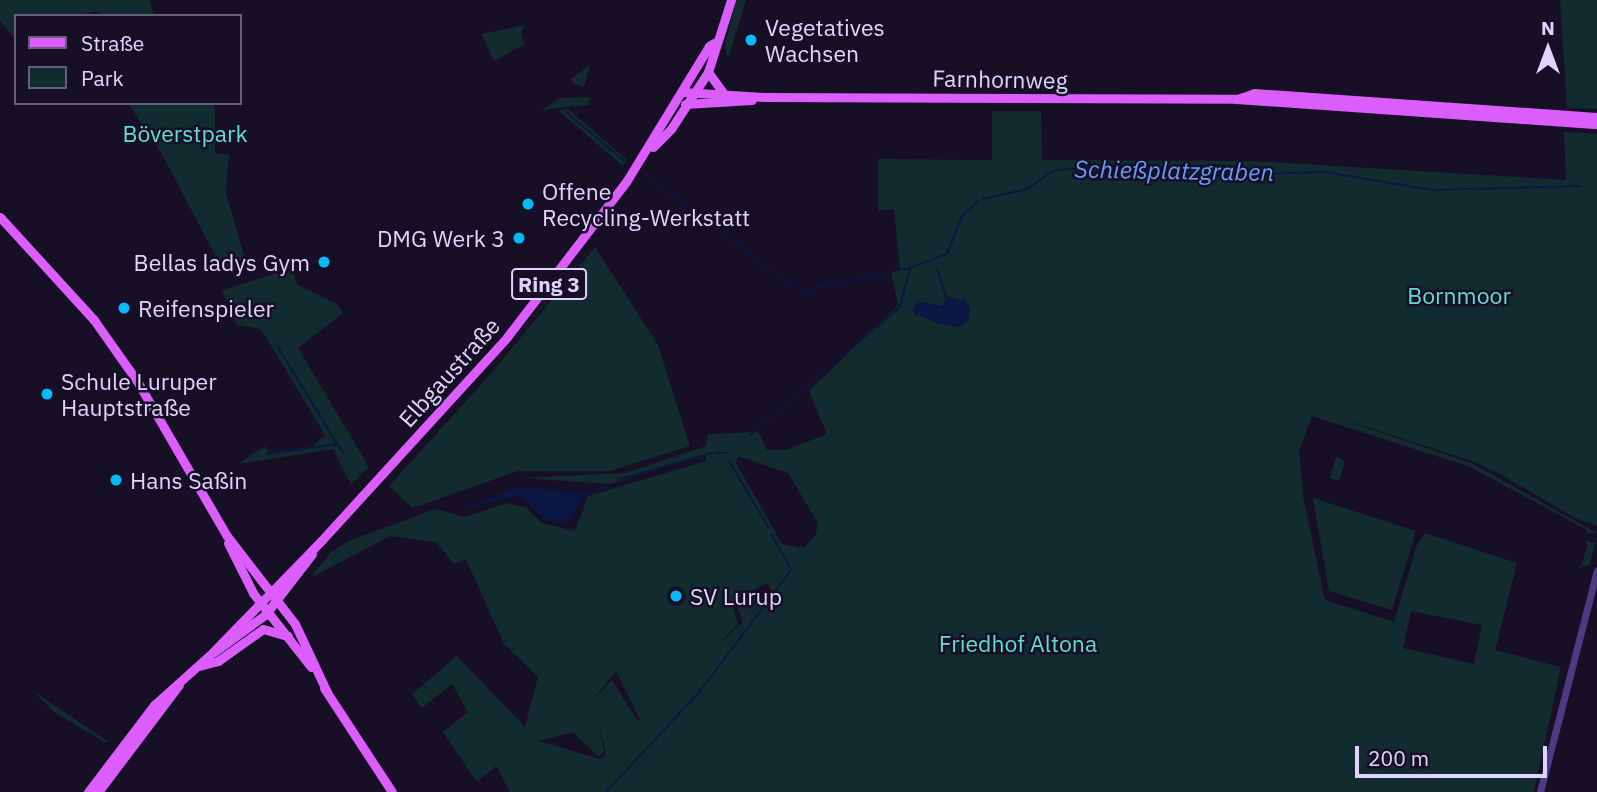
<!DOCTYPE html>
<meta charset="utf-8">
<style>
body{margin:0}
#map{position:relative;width:1597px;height:792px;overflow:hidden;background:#170f25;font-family:"IBM Plex Sans",sans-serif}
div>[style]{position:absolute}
.green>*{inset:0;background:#122b2f}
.water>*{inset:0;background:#0b1642}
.stream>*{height:2px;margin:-1px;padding:0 1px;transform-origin:1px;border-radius:1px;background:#0b1642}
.minor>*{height:7px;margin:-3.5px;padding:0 3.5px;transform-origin:3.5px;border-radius:3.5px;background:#4a3b83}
.major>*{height:9px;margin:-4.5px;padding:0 4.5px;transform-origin:4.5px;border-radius:4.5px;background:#da5dfc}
.dots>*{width:19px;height:19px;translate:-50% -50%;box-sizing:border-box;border:4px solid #170f25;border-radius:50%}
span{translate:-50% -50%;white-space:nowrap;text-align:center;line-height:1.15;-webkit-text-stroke:5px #170f25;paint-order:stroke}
.shield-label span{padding:2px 5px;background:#170f25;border:2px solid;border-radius:5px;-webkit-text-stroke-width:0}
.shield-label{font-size:21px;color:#e0d4fe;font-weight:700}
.poi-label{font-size:23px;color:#e0d4fe}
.left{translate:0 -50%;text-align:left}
.right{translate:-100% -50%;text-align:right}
.street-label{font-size:23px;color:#e0d4fe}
.park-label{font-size:23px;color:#61ddd3}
.water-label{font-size:24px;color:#649dfc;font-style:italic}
.legend{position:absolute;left:14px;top:14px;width:228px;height:91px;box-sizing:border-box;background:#170f25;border:2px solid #675e7c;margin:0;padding:9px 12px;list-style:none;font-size:21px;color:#e0d4fe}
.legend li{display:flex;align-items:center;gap:14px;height:35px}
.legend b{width:35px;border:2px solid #675e7c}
.north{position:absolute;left:1513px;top:14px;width:70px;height:70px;-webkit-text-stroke:5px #170f25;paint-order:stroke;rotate:0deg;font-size:19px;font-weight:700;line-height:28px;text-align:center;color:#e0d4fe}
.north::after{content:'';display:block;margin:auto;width:24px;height:32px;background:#e0d4fe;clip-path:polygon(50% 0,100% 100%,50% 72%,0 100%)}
.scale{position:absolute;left:1355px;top:746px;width:192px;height:32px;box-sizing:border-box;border:4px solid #e0d4fe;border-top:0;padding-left:9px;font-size:21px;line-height:24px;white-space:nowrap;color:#e0d4fe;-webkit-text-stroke:5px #170f25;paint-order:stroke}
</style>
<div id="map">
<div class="green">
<i style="clip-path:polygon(0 0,150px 0,154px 16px,104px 16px,97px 11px,75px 16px,16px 16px,16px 40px,0 21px)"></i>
<i style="clip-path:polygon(736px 0,746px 0,728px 59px,725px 48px)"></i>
<i style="clip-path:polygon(1560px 0,1597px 0,1597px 109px,1567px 108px)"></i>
<i style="clip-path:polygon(524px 25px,521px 35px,525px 44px,494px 61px,482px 34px)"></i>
<i style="clip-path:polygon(590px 65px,584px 87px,574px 84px,571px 79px)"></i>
<i style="clip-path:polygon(590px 97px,588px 105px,541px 110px,560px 98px)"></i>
<i style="clip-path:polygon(128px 103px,215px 103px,215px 154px,229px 154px,226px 193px,245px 259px,257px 266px,224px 272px,163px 156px)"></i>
<i style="clip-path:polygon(568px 109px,627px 160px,623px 166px,558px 110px)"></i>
<i style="clip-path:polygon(evenodd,992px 111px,1041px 111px,1042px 160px,1253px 161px,1566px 180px,1564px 132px,1597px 134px,1597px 526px,1575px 518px,1500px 474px,1472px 461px,1320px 412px,1471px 463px,1597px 533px,1586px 534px,1587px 530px,1470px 467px,1312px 416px,1299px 451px,1303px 496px,1325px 600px,1394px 622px,1417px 545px,1425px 533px,1517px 563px,1495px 650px,1561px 667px,1534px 792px,510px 792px,496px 766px,477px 782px,443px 732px,468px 712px,452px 684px,422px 708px,412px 694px,457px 656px,525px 727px,538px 677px,504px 644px,466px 559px,454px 564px,436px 542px,390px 536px,310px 578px,332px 551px,349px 541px,435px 509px,465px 517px,507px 503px,525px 507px,542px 523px,575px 531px,588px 496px,706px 461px,705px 455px,699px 456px,610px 484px,520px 478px,625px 473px,706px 446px,708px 434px,758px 432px,767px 450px,786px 450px,827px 434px,809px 391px,898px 305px,891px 272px,900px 269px,894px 209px,878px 211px,878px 159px,992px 160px,992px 111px,947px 297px,965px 301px,968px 320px,959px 327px,914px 314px,921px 302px,941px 307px,947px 297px,992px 111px,738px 456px,788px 473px,818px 523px,816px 534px,804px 548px,782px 544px,736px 463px,738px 456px,992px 111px,767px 583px,775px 598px,754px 594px,737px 608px,743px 622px,717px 646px,738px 624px,731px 602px,767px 583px,992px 111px,1411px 611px,1482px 625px,1474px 664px,1403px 648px,1411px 611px,992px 111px,616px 671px,639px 718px,642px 719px,637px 720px,612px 680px,592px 701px,616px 671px,992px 111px,598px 724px,606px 753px,600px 759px,539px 741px,573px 732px,599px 757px,604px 752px,598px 724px)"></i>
<i style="clip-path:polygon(595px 242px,557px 290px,493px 365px,392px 473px,493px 365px)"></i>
<i style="clip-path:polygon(595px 247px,658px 345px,690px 446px,609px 471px,518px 471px,413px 508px,389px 486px,490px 375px)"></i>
<i style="clip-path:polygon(291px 269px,298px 285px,337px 304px,343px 313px,298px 348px,369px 467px,351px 485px,333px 449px,238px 464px,265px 446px,269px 453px,313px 446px,325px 435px,261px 329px,237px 325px,222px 290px)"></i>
<i style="clip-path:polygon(1336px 456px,1345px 462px,1339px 481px,1330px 478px)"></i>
<i style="clip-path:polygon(1313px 498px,1416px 531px,1392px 610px,1329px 591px)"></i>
<i style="clip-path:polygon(1584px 540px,1595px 543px,1590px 564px,1576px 569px,1581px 566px,1588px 544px)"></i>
<i style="clip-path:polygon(32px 690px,107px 741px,106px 743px,54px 712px)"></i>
</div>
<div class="water">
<i style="clip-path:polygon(947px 297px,965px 301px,970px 308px,968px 320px,958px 327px,938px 324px,912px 311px,918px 301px,943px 306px)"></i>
<i style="clip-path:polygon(516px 487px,583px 492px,583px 497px,568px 523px,547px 520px,519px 496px,459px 510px)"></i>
</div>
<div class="stream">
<i style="left:565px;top:111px;width:77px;rotate:40.3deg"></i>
<i style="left:648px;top:178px;width:189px;rotate:36.6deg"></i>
<i style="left:800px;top:291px;width:112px;rotate:-11.8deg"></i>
<i style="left:983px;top:199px;width:45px;rotate:-12.8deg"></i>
<i style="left:1027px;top:189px;width:34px;rotate:-34deg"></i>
<i style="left:1055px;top:170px;width:61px;rotate:-3.8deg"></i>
<i style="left:1116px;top:166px;width:67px;rotate:8.6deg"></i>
<i style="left:1182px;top:176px;width:144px;rotate:-1.6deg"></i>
<i style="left:1326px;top:172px;width:107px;rotate:9.7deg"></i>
<i style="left:1431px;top:190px;width:149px;rotate:-1.5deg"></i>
<i style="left:937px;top:268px;width:31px;rotate:73deg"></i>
<i style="left:278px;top:347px;width:114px;rotate:58.7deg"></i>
<i style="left:750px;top:435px;width:197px;rotate:-40.5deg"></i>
<i style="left:900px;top:307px;width:40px;rotate:-75.6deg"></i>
<i style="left:910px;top:268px;width:40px;rotate:-21deg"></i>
<i style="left:947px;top:254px;width:41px;rotate:-68.5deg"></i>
<i style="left:962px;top:216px;width:22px;rotate:-43deg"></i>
<i style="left:717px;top:453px;width:11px"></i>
<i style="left:267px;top:454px;width:71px;rotate:-8.1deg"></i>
<i style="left:337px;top:444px;width:10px;rotate:53deg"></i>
<i style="left:729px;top:461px;width:77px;rotate:59.4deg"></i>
<i style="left:617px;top:480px;width:99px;rotate:-15.9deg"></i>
<i style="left:583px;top:496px;width:28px;rotate:-19deg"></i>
<i style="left:771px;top:534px;width:38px;rotate:60deg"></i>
<i style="left:606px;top:792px;width:139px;rotate:-47deg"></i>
<i style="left:701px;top:690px;width:151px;rotate:-53.1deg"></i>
</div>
<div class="minor">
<i style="left:1540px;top:792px;width:229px;rotate:-75.6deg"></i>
</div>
<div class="major">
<i style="left:708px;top:72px;width:29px;rotate:54deg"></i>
<i style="left:682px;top:92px;width:82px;rotate:3.5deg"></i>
<i style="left:764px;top:97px;width:472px;rotate:0.2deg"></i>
<i style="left:1236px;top:99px;width:362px;rotate:4deg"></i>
<i style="left:1237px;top:99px;width:18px;rotate:-19deg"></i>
<i style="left:1254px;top:93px;width:344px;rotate:4deg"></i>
<i style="left:685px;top:104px;width:67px;rotate:-3.4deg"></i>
<i style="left:653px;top:147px;width:25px;rotate:-45deg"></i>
<i style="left:671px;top:129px;width:68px;rotate:-57deg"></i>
<i style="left:708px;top:72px;width:76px;rotate:-72.3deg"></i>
<i style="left:0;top:217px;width:139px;rotate:47.6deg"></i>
<i style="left:94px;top:320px;width:75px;rotate:54.8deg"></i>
<i style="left:137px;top:381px;width:179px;rotate:59.9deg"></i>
<i style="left:227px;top:536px;width:111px;rotate:52.3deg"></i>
<i style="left:295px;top:624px;width:75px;rotate:64.8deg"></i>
<i style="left:228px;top:543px;width:56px;rotate:63.4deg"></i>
<i style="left:253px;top:593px;width:94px;rotate:51.9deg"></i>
<i style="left:214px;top:652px;width:63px;rotate:-36deg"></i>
<i style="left:265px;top:615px;width:77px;rotate:-52.4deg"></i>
<i style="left:199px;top:666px;width:20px;rotate:-15deg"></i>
<i style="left:218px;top:661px;width:55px;rotate:-35.4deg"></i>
<i style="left:263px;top:629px;width:26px;rotate:16deg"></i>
<i style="left:324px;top:688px;width:124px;rotate:56.8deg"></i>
<i style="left:88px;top:792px;width:109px;rotate:-52.8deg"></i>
<i style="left:154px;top:705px;width:79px;rotate:-41.9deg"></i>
<i style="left:213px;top:652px;width:155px;rotate:-45.8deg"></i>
<i style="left:321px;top:541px;width:276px;rotate:-47.6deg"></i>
<i style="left:507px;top:337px;width:195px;rotate:-52.5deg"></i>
<i style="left:626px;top:182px;width:159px;rotate:-58.6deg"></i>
<i style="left:709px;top:46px;width:8px;rotate:-30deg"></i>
<i style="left:98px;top:792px;width:134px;rotate:-52.9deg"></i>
</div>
<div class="dots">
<i style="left:751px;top:40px;background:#05b9fa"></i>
<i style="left:528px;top:204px;background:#05b9fa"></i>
<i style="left:519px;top:238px;background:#05b9fa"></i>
<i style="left:324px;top:262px;background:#05b9fa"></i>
<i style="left:124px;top:308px;background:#05b9fa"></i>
<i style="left:47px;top:394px;background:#05b9fa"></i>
<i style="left:116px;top:480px;background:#05b9fa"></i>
<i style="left:676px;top:596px;background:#05b9fa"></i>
</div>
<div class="shield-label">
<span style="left:549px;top:284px">Ring 3</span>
</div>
<div class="poi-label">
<span class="left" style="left:765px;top:40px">Vegetatives<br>Wachsen</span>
<span class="left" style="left:542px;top:204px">Offene<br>Recycling-Werkstatt</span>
<span class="right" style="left:505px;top:238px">DMG Werk 3</span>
<span class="right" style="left:310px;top:262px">Bellas ladys Gym</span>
<span class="left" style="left:138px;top:308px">Reifenspieler</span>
<span class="left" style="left:61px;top:394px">Schule Luruper<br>Hauptstraße</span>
<span class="left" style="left:130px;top:480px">Hans Saßin</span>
<span class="left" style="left:690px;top:596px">SV Lurup</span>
</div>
<div class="street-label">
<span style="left:1000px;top:79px;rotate:1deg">Farnhornweg</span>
<span style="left:449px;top:372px;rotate:-48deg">Elbgaustraße</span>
</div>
<div class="park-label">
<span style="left:185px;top:133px">Böverstpark</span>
<span style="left:1459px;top:295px">Bornmoor</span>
<span style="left:1018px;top:643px">Friedhof Altona</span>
</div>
<div class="water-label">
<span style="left:1174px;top:171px;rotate:1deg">Schießplatzgraben</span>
</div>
<ul class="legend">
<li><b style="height:9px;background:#da5dfc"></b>Straße</li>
<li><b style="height:19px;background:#122b2f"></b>Park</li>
</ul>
<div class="north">N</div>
<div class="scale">200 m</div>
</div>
